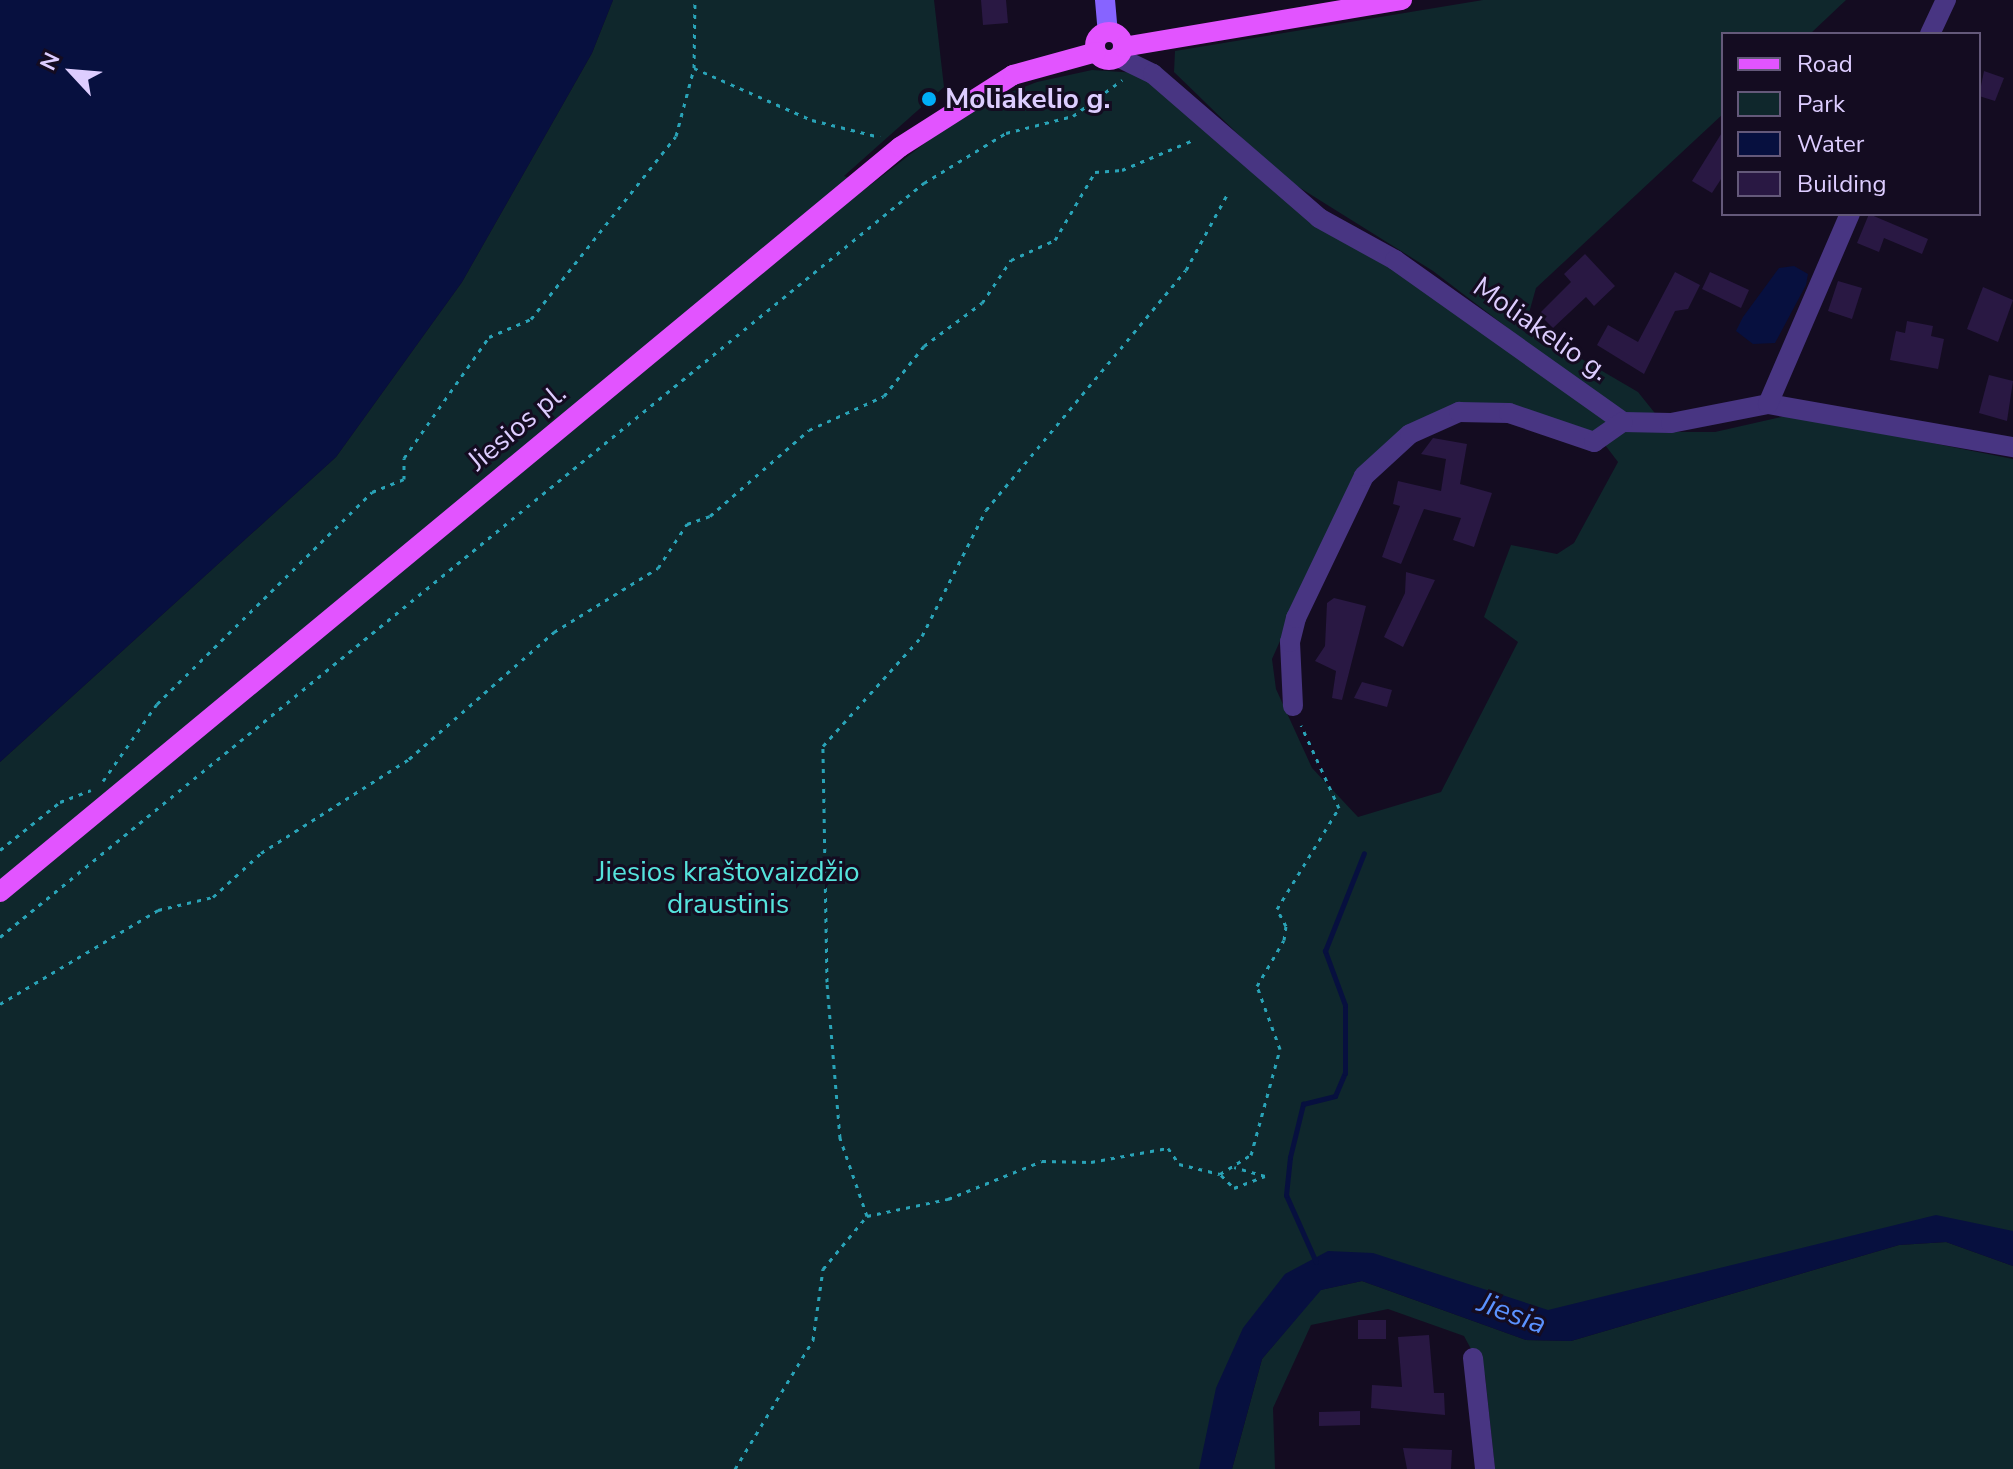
<!DOCTYPE html>
<meta charset="utf-8">
<style>
body{margin:0}
#map{position:relative;width:2013px;height:1469px;overflow:hidden;background:#140c21;font-family:"Nunito Sans",sans-serif}
div>[style]{position:absolute}
.green>*{inset:0;background:#0f272c}
.water>*{inset:0;background:#07103f}
.stream>*{height:5px;margin:-2.5px;padding:0 2.5px;transform-origin:2.5px;border-radius:2.5px;background:#07103f}
.building>*{inset:0;background:#291843}
.path>*{height:3px;margin-top:-1.5px;transform-origin:0;background:repeating-linear-gradient(90deg,#29a3b7 0 4px,transparent 0 10px)}
.minor>*{height:20px;margin:-10px;padding:0 10px;transform-origin:10px;border-radius:10px;background:#483582}
.secondary>*{height:20px;margin:-10px;padding:0 10px;transform-origin:10px;border-radius:10px;background:#8764ff}
.primary>*{height:20px;margin:-10px;padding:0 10px;transform-origin:10px;border-radius:10px;background:#e254ff}
.primary>.ring{margin:-10px;padding:0;box-sizing:content-box;background:none;border:20px solid #e254ff;border-radius:50%}
.dots>*{width:22px;height:22px;translate:-50% -50%;box-sizing:border-box;border:4px solid #140c21;border-radius:50%}
span{translate:-50% -50%;white-space:nowrap;text-align:center;line-height:1.15;-webkit-text-stroke:6px #140c21;paint-order:stroke}
.poi-label{font-size:28px;color:#ddcdff;font-weight:700}
.left{translate:0 -50%;text-align:left}
.street-label{font-size:28px;color:#ddcdff}
.park-label{font-size:28px;color:#55e3dc}
.water-label{font-size:30px;color:#5b92ff;font-style:italic}
.legend{position:absolute;left:1721px;top:32px;width:260px;height:184px;box-sizing:border-box;background:#140c21;border:2px solid #64597a;margin:0;padding:10px 14px;list-style:none;font-size:24px;color:#ddcdff}
.legend li{display:flex;align-items:center;gap:16px;height:40px}
.legend b{width:40px;border:2px solid #64597a}
.north{position:absolute;left:32px;top:32px;width:80px;height:80px;-webkit-text-stroke:6px #140c21;paint-order:stroke;rotate:296deg;font-size:22px;font-weight:700;line-height:32px;text-align:center;color:#ddcdff}
.north::after{content:'';display:block;margin:auto;width:28px;height:36px;background:#ddcdff;clip-path:polygon(50% 0,100% 100%,50% 72%,0 100%)}
</style>
<div id="map">
<div class="green">
<i style="clip-path:polygon(evenodd,613px 0,934px 0,944px 87px,844px 176px,869px 186px,972px 107px,1037px 82px,1092px 70px,1153px 74px,1254px 165px,1614px 409px,1433px 271px,1281px 176px,1174px 72px,1175px 51px,1483px 0,1846px 0,1810px 34px,1723px 34px,1723px 114px,1536px 288px,1529px 313px,1561px 347px,1638px 392px,1670px 432px,1715px 432px,1790px 415px,2013px 459px,2013px 1244px,1957px 1228px,1582px 1325px,1350px 1265px,1273px 1318px,1223px 1469px,0 1469px,0 762px,336px 457px,462px 282px,592px 53px,613px 0,1458px 405px,1596px 433px,1618px 462px,1574px 543px,1557px 554px,1511px 545px,1484px 617px,1518px 642px,1441px 792px,1358px 817px,1312px 768px,1276px 689px,1272px 659px,1355px 473px,1458px 405px)"></i>
<i style="clip-path:polygon(1946px 1242px,2013px 1266px,2013px 1469px,1495px 1469px,1485px 1375px,1464px 1336px,1388px 1309px,1311px 1325px,1273px 1408px,1275px 1469px,1232px 1469px,1262px 1359px,1320px 1290px,1362px 1281px,1526px 1340px,1571px 1341px,1899px 1245px)"></i>
</div>
<div class="water">
<i style="clip-path:polygon(0 0,613px 0,592px 53px,462px 282px,336px 457px,0 762px)"></i>
<i style="clip-path:polygon(1794px 266px,1808px 274px,1806px 285px,1775px 343px,1753px 344px,1736px 331px,1743px 317px,1779px 268px)"></i>
<i style="clip-path:polygon(1936px 1215px,2013px 1231px,2013px 1266px,1946px 1242px,1899px 1245px,1571px 1341px,1526px 1340px,1362px 1281px,1321px 1290px,1262px 1359px,1232px 1469px,1199px 1469px,1216px 1388px,1243px 1328px,1285px 1274px,1328px 1251px,1373px 1253px,1548px 1310px)"></i>
</div>
<div class="stream">
<i style="left:1316px;top:1262px;width:73px;rotate:-114.1deg"></i>
<i style="left:1286px;top:1195px;width:38px;rotate:-84deg"></i>
<i style="left:1290px;top:1157px;width:55px;rotate:-76.2deg"></i>
<i style="left:1303px;top:1104px;width:33px;rotate:-14deg"></i>
<i style="left:1335px;top:1096px;width:25px;rotate:-67deg"></i>
<i style="left:1345px;top:1073px;width:68px;rotate:-90deg"></i>
<i style="left:1345px;top:1005px;width:58px;rotate:-110.3deg"></i>
<i style="left:1325px;top:951px;width:105px;rotate:-68.3deg"></i>
</div>
<div class="building">
<i style="clip-path:polygon(981px 0,1006px 0,1008px 23px,983px 25px)"></i>
<i style="clip-path:polygon(1984px 71px,2004px 78px,1995px 101px,1979px 96px)"></i>
<i style="clip-path:polygon(1723px 131px,1723px 176px,1712px 193px,1692px 181px)"></i>
<i style="clip-path:polygon(1869px 214px,1928px 239px,1922px 254px,1884px 238px,1879px 252px,1857px 243px)"></i>
<i style="clip-path:polygon(1585px 254px,1615px 286px,1594px 306px,1586px 297px,1553px 328px,1539px 314px,1571px 282px,1564px 274px)"></i>
<i style="clip-path:polygon(1675px 272px,1700px 285px,1688px 309px,1675px 311px,1644px 374px,1597px 345px,1608px 325px,1638px 342px)"></i>
<i style="clip-path:polygon(1710px 272px,1749px 290px,1741px 308px,1702px 289px)"></i>
<i style="clip-path:polygon(1838px 281px,1862px 288px,1852px 319px,1828px 311px)"></i>
<i style="clip-path:polygon(1983px 287px,2013px 300px,1998px 342px,1967px 329px)"></i>
<i style="clip-path:polygon(1907px 321px,1933px 326px,1931px 336px,1944px 339px,1938px 369px,1890px 360px,1896px 331px,1905px 333px)"></i>
<i style="clip-path:polygon(1989px 375px,2013px 381px,2007px 421px,1979px 413px)"></i>
<i style="clip-path:polygon(1433px 438px,1467px 444px,1460px 484px,1492px 493px,1474px 547px,1453px 540px,1461px 518px,1424px 509px,1401px 564px,1382px 557px,1400px 506px,1393px 504px,1398px 481px,1441px 491px,1446px 459px,1421px 454px)"></i>
<i style="clip-path:polygon(1406px 572px,1435px 580px,1403px 647px,1384px 637px,1405px 593px)"></i>
<i style="clip-path:polygon(1334px 598px,1366px 606px,1342px 700px,1332px 698px,1336px 671px,1315px 661px,1325px 646px,1327px 603px)"></i>
<i style="clip-path:polygon(1362px 682px,1392px 690px,1387px 707px,1354px 698px)"></i>
<i style="clip-path:polygon(1358px 1320px,1386px 1320px,1386px 1339px,1358px 1339px)"></i>
<i style="clip-path:polygon(1429px 1335px,1434px 1393px,1444px 1393px,1445px 1415px,1371px 1408px,1372px 1385px,1402px 1387px,1398px 1337px)"></i>
<i style="clip-path:polygon(1360px 1411px,1360px 1425px,1319px 1426px,1319px 1412px)"></i>
<i style="clip-path:polygon(1403px 1448px,1452px 1450px,1451px 1469px,1407px 1469px)"></i>
</div>
<div class="path">
<i style="left:694px;top:68px;width:129px;rotate:23.8deg"></i>
<i style="left:812px;top:120px;width:70px;rotate:14deg"></i>
<i style="left:103px;top:781px;width:94px;rotate:-55deg"></i>
<i style="left:157px;top:704px;width:302px;rotate:-44.6deg"></i>
<i style="left:372px;top:492px;width:35px;rotate:-22deg"></i>
<i style="left:404px;top:479px;width:21px;rotate:-90deg"></i>
<i style="left:404px;top:458px;width:148px;rotate:-54.9deg"></i>
<i style="left:489px;top:337px;width:46px;rotate:-23.2deg"></i>
<i style="left:531px;top:319px;width:233px;rotate:-51.6deg"></i>
<i style="left:676px;top:136px;width:70px;rotate:-75.2deg"></i>
<i style="left:694px;top:68px;width:68px;rotate:-89.2deg"></i>
<i style="left:0;top:850px;width:77px;rotate:-38.7deg"></i>
<i style="left:60px;top:802px;width:33px;rotate:-21deg"></i>
<i style="left:0;top:937px;width:1193px;rotate:-39.22deg"></i>
<i style="left:924px;top:183px;width:96px;rotate:-31.4deg"></i>
<i style="left:1006px;top:133px;width:69px;rotate:-14.2deg"></i>
<i style="left:1073px;top:116px;width:61px;rotate:-36.3deg"></i>
<i style="left:0;top:1004px;width:184px;rotate:-30.7deg"></i>
<i style="left:158px;top:910px;width:57px;rotate:-13.3deg"></i>
<i style="left:213px;top:897px;width:65px;rotate:-42.5deg"></i>
<i style="left:261px;top:853px;width:175px;rotate:-32.4deg"></i>
<i style="left:409px;top:759px;width:193px;rotate:-41.2deg"></i>
<i style="left:554px;top:632px;width:122px;rotate:-31.6deg"></i>
<i style="left:658px;top:568px;width:53px;rotate:-56.6deg"></i>
<i style="left:687px;top:524px;width:24px;rotate:-19deg"></i>
<i style="left:710px;top:516px;width:131px;rotate:-41deg"></i>
<i style="left:809px;top:430px;width:82px;rotate:-24.4deg"></i>
<i style="left:884px;top:396px;width:64px;rotate:-51.3deg"></i>
<i style="left:924px;top:346px;width:72px;rotate:-36.6deg"></i>
<i style="left:982px;top:303px;width:52px;rotate:-56deg"></i>
<i style="left:1011px;top:260px;width:48px;rotate:-24.4deg"></i>
<i style="left:1055px;top:240px;width:79px;rotate:-59.5deg"></i>
<i style="left:1095px;top:172px;width:27px;rotate:-4deg"></i>
<i style="left:1122px;top:170px;width:77px;rotate:-22.9deg"></i>
<i style="left:1221px;top:1175px;width:18px;rotate:45deg"></i>
<i style="left:1234px;top:1188px;width:33px;rotate:-21deg"></i>
<i style="left:1265px;top:1176px;width:32px;rotate:-164deg"></i>
<i style="left:867px;top:1216px;width:83px;rotate:-109.1deg"></i>
<i style="left:840px;top:1138px;width:157px;rotate:-94.8deg"></i>
<i style="left:827px;top:982px;width:236px;rotate:-91deg"></i>
<i style="left:823px;top:746px;width:148px;rotate:-48deg"></i>
<i style="left:922px;top:636px;width:141px;rotate:-63.1deg"></i>
<i style="left:986px;top:510px;width:312px;rotate:-50.2deg"></i>
<i style="left:1186px;top:270px;width:88px;rotate:-61.4deg"></i>
<i style="left:735px;top:1469px;width:151px;rotate:-58.8deg"></i>
<i style="left:813px;top:1340px;width:72px;rotate:-82deg"></i>
<i style="left:823px;top:1269px;width:69px;rotate:-50.3deg"></i>
<i style="left:867px;top:1216px;width:83px;rotate:-11.9deg"></i>
<i style="left:948px;top:1199px;width:101px;rotate:-22deg"></i>
<i style="left:1042px;top:1161px;width:49px;rotate:1.2deg"></i>
<i style="left:1091px;top:1162px;width:78px;rotate:-10.3deg"></i>
<i style="left:1168px;top:1148px;width:19px;rotate:55deg"></i>
<i style="left:1179px;top:1164px;width:42px;rotate:13.7deg"></i>
<i style="left:1220px;top:1174px;width:36px;rotate:-32deg"></i>
<i style="left:1251px;top:1155px;width:110px;rotate:-74.7deg"></i>
<i style="left:1280px;top:1049px;width:67px;rotate:-110.1deg"></i>
<i style="left:1257px;top:986px;width:53px;rotate:-59.6deg"></i>
<i style="left:1284px;top:940px;width:14px;rotate:-82deg"></i>
<i style="left:1286px;top:926px;width:19px;rotate:-118deg"></i>
<i style="left:1277px;top:909px;width:119px;rotate:-58.5deg"></i>
<i style="left:1339px;top:808px;width:91px;rotate:-114.6deg"></i>
</div>
<div class="minor">
<i style="left:1930px;top:34px;width:38px;rotate:-65deg"></i>
<i style="left:1118px;top:57px;width:39px;rotate:26deg"></i>
<i style="left:1153px;top:74px;width:220px;rotate:40.9deg"></i>
<i style="left:1319px;top:218px;width:87px;rotate:28.9deg"></i>
<i style="left:1395px;top:260px;width:280px;rotate:35.4deg"></i>
<i style="left:1623px;top:422px;width:48px;rotate:1.2deg"></i>
<i style="left:1671px;top:423px;width:99px;rotate:-11.1deg"></i>
<i style="left:1768px;top:404px;width:249px;rotate:10deg"></i>
<i style="left:1768px;top:404px;width:207px;rotate:-66.7deg"></i>
<i style="left:1293px;top:706px;width:64px;rotate:-92.7deg"></i>
<i style="left:1290px;top:642px;width:25px;rotate:-76deg"></i>
<i style="left:1296px;top:618px;width:157px;rotate:-64.4deg"></i>
<i style="left:1364px;top:476px;width:62px;rotate:-42.4deg"></i>
<i style="left:1410px;top:434px;width:54px;rotate:-24.2deg"></i>
<i style="left:1459px;top:412px;width:50px;rotate:1.1deg"></i>
<i style="left:1509px;top:413px;width:90px;rotate:18.8deg"></i>
<i style="left:1594px;top:442px;width:35px;rotate:-35deg"></i>
<i style="left:1473px;top:1358px;width:112px;rotate:83.8deg"></i>
</div>
<div class="secondary">
<i style="left:1105px;top:0;width:32px;rotate:85deg"></i>
</div>
<div class="primary">
<i class="ring" style="left:1095px;top:32px;width:8px;height:8px"></i>
<i style="left:1123px;top:47px;width:283px;rotate:-9.6deg"></i>
<i style="left:0;top:892px;width:1168px;rotate:-39.62deg"></i>
<i style="left:900px;top:147px;width:134px;rotate:-32.5deg"></i>
<i style="left:1013px;top:75px;width:86px;rotate:-15.5deg"></i>
</div>
<div class="dots">
<i style="left:929px;top:99px;background:#00adf8"></i>
</div>
<div class="poi-label">
<span class="left" style="left:945px;top:99px">Moliakelio g.</span>
</div>
<div class="street-label">
<span style="left:1541px;top:329px;rotate:35deg">Moliakelio g.</span>
<span style="left:517px;top:427px;rotate:-40deg">Jiesios pl.</span>
</div>
<div class="park-label">
<span style="left:728px;top:888px">Jiesios kraštovaizdžio<br>draustinis</span>
</div>
<div class="water-label">
<span style="left:1512px;top:1314px;rotate:20deg">Jiesia</span>
</div>
<ul class="legend">
<li><b style="height:10px;background:#e254ff"></b>Road</li>
<li><b style="height:22px;background:#0f272c"></b>Park</li>
<li><b style="height:22px;background:#07103f"></b>Water</li>
<li><b style="height:22px;background:#291843"></b>Building</li>
</ul>
<div class="north">N</div>
</div>
